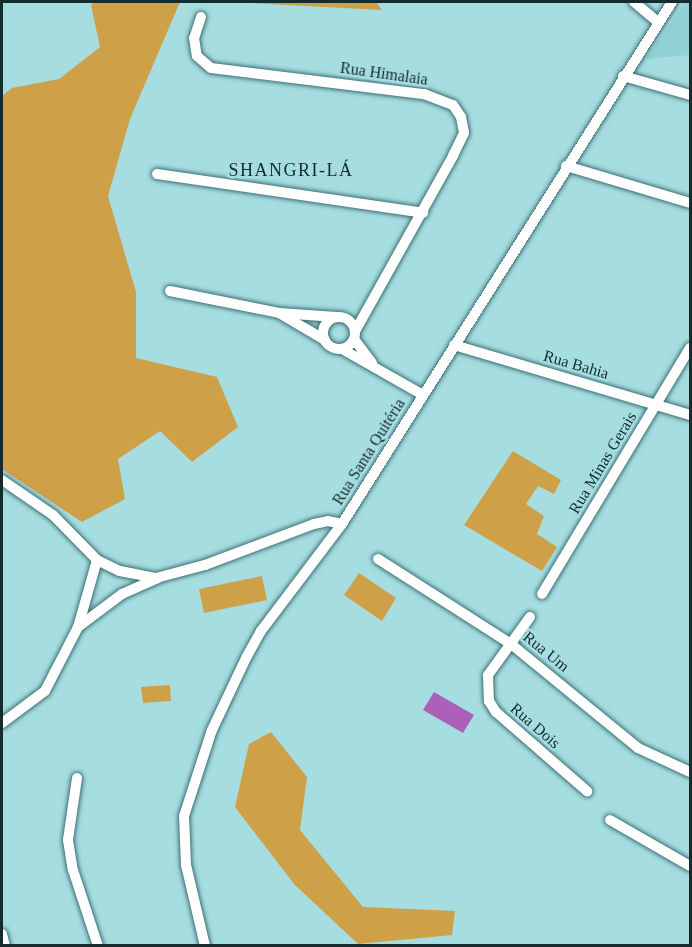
<!DOCTYPE html>
<meta charset="utf-8">
<style>
body{margin:0}
#map{position:relative;width:692px;height:947px;overflow:hidden;background:#a6dde1;font-family:Georgia,serif}
div>[style]{position:absolute}
.built>*{inset:0;background:#90d1d6}
.green>*{inset:0;background:#cea148}
.water>*{inset:0;background:#ad60b9}
.roads{filter:drop-shadow(0 0 2px #3c7074) drop-shadow(0 0 2px #3c7074)}
.street>*{height:10px;margin:-5px;padding:0 5px;transform-origin:5px;border-radius:5px;background:#fff}
.street>.ring{margin:-5px;padding:0;box-sizing:content-box;background:none;border:10px solid #fff;border-radius:50%}
span{translate:-50% -50%;white-space:nowrap;text-align:center;line-height:1.15;-webkit-text-stroke:5px #a6dde1;paint-order:stroke}
.street-label{font-size:16px;color:#152b2d}
.neighbourhood-label{font-size:18px;color:#152b2d;letter-spacing:1.5px}
.frame{position:absolute;inset:0;border:3px solid #152b2d;pointer-events:none}
</style>
<div id="map">
<div class="built">
<i style="clip-path:polygon(685px 2px,690px 2px,690px 55px,646px 59px)"></i>
</div>
<div class="green">
<i style="clip-path:polygon(95px 2px,180px 2px,130px 119px,108px 196px,136px 292px,136px 358px,217px 377px,238px 427px,192px 462px,160px 431px,118px 459px,125px 499px,82px 522px,2px 469px,2px 96px,12px 88px,59px 79px,100px 47px,91px 5px)"></i>
<i style="clip-path:polygon(231px 2px,376px 2px,382px 10px)"></i>
<i style="clip-path:polygon(513px 451px,561px 480px,554px 494px,538px 486px,526px 504px,544px 516px,537px 534px,557px 547px,542px 571px,464px 525px)"></i>
<i style="clip-path:polygon(359px 573px,396px 598px,382px 621px,344px 595px)"></i>
<i style="clip-path:polygon(262px 576px,267px 600px,204px 613px,199px 589px)"></i>
<i style="clip-path:polygon(170px 685px,171px 701px,143px 703px,141px 687px)"></i>
<i style="clip-path:polygon(271px 732px,307px 777px,300px 830px,363px 907px,455px 911px,452px 935px,358px 944px,294px 884px,235px 807px,249px 744px)"></i>
</div>
<div class="water">
<i style="clip-path:polygon(434px 692px,474px 715px,463px 733px,423px 710px)"></i>
</div>
<div class="roads">
<div class="street">
<i style="left:634px;top:2px;width:31px;rotate:40deg"></i>
<i style="left:201px;top:17px;width:22px;rotate:108deg"></i>
<i style="left:194px;top:38px;width:18px;rotate:81deg"></i>
<i style="left:197px;top:56px;width:18px;rotate:41deg"></i>
<i style="left:211px;top:68px;width:215px;rotate:7deg"></i>
<i style="left:424px;top:94px;width:31px;rotate:21deg"></i>
<i style="left:453px;top:105px;width:14px;rotate:56deg"></i>
<i style="left:461px;top:117px;width:16px;rotate:79deg"></i>
<i style="left:464px;top:133px;width:25px;rotate:116deg"></i>
<i style="left:453px;top:156px;width:201px;rotate:119.2deg"></i>
<i style="left:623px;top:76px;width:70px;rotate:15.8deg"></i>
<i style="left:566px;top:166px;width:129px;rotate:16.6deg"></i>
<i style="left:157px;top:174px;width:269px;rotate:8.3deg"></i>
<i style="left:170px;top:291px;width:111px;rotate:11.4deg"></i>
<i style="left:279px;top:313px;width:58px;rotate:3.9deg"></i>
<i style="left:279px;top:313px;width:53px;rotate:30.4deg"></i>
<i class="ring" style="left:323px;top:317px;width:22px;height:22px"></i>
<i style="left:354px;top:339px;width:30px;rotate:53deg"></i>
<i style="left:454px;top:345px;width:246px;rotate:16.5deg"></i>
<i style="left:342px;top:349px;width:93px;rotate:29.6deg"></i>
<i style="left:2px;top:480px;width:62px;rotate:34.5deg"></i>
<i style="left:53px;top:515px;width:63px;rotate:45.6deg"></i>
<i style="left:97px;top:560px;width:70px;rotate:105.8deg"></i>
<i style="left:78px;top:627px;width:72px;rotate:117.3deg"></i>
<i style="left:45px;top:691px;width:54px;rotate:143.3deg"></i>
<i style="left:378px;top:559px;width:158px;rotate:32.6deg"></i>
<i style="left:511px;top:644px;width:164px;rotate:39.3deg"></i>
<i style="left:638px;top:748px;width:57px;rotate:24.8deg"></i>
<i style="left:97px;top:560px;width:25px;rotate:26deg"></i>
<i style="left:120px;top:571px;width:37px;rotate:11deg"></i>
<i style="left:156px;top:578px;width:51px;rotate:-14.9deg"></i>
<i style="left:205px;top:565px;width:116px;rotate:-20.6deg"></i>
<i style="left:314px;top:524px;width:14px;rotate:-12deg"></i>
<i style="left:328px;top:521px;width:14px;rotate:12deg"></i>
<i style="left:542px;top:594px;width:287px;rotate:-59deg"></i>
<i style="left:530px;top:617px;width:72px;rotate:125.9deg"></i>
<i style="left:488px;top:675px;width:26px;rotate:88deg"></i>
<i style="left:489px;top:701px;width:13px;rotate:58deg"></i>
<i style="left:496px;top:712px;width:121px;rotate:41deg"></i>
<i style="left:78px;top:627px;width:55px;rotate:-36.9deg"></i>
<i style="left:122px;top:594px;width:39px;rotate:-24deg"></i>
<i style="left:77px;top:778px;width:63px;rotate:98.3deg"></i>
<i style="left:68px;top:840px;width:30px;rotate:81deg"></i>
<i style="left:73px;top:870px;width:80px;rotate:71.8deg"></i>
<i style="left:610px;top:820px;width:92px;rotate:29.9deg"></i>
<i style="left:2px;top:934px;width:12px;rotate:76deg"></i>
<i style="left:205px;top:946px;width:83px;rotate:-103.2deg"></i>
<i style="left:186px;top:865px;width:49px;rotate:-92.3deg"></i>
<i style="left:184px;top:816px;width:90px;rotate:-72deg"></i>
<i style="left:212px;top:730px;width:80px;rotate:-64.7deg"></i>
<i style="left:246px;top:658px;width:31px;rotate:-61deg"></i>
<i style="left:261px;top:631px;width:134px;rotate:-52.9deg"></i>
<i style="left:342px;top:524px;width:618px;rotate:-57.7deg"></i>
</div>
</div>
<div class="street-label">
<span style="left:384px;top:74px;rotate:8deg">Rua Himalaia</span>
<span style="left:576px;top:365px;rotate:16deg">Rua Bahia</span>
<span style="left:369px;top:452px;rotate:-58deg">Rua Santa Quitéria</span>
<span style="left:603px;top:463px;rotate:-59deg">Rua Minas Gerais</span>
<span style="left:546px;top:652px;rotate:39deg">Rua Um</span>
<span style="left:535px;top:726px;rotate:41deg">Rua Dois</span>
</div>
<div class="neighbourhood-label">
<span style="left:291px;top:170px">SHANGRI-LÁ</span>
</div>
<div class="frame"></div>
</div>
